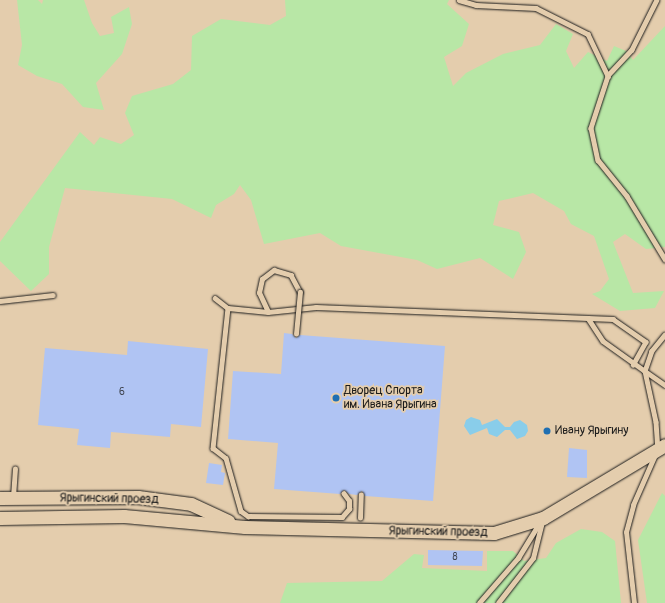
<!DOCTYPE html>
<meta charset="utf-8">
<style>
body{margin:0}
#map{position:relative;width:665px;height:603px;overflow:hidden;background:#e4cdad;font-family:Pangolin,sans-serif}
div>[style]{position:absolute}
.green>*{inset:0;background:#b8e7a6}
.water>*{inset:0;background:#89cdea}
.building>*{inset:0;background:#b0c4f3}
.roads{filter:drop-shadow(0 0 1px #1c1c1c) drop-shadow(0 0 1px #1c1c1c)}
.service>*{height:4.5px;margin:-2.25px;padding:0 2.25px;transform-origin:2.25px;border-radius:2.25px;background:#e4cdad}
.secondary>*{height:13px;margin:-6.5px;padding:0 6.5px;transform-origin:6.5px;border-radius:6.5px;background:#e4cdad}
.bridges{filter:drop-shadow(0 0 1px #1c1c1c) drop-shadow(0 0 1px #1c1c1c)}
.service-bridge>*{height:4.5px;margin:-2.25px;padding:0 2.25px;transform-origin:2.25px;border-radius:2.25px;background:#e4cdad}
.dots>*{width:11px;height:11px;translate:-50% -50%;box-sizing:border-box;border:2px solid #e4cdad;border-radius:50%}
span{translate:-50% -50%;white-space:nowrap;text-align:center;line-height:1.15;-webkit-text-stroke:3.5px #e4cdad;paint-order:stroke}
.number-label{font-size:10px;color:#414652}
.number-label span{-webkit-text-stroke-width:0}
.poi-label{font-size:12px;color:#1c1c1c}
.left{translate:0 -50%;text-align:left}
.street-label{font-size:12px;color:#1c1c1c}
</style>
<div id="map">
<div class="green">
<i style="clip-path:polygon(17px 0,38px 0,42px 4px,43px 0,84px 0,92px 23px,100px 36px,114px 33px,111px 17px,129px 7px,132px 24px,122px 54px,96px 83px,104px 110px,83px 107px,62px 84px,37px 76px,18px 65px,22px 45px)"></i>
<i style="clip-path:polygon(285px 0,449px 0,447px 4px,469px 24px,462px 46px,444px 57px,453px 86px,466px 73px,503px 54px,540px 45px,556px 24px,573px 34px,566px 51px,574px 68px,588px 52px,607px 61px,614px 46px,626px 51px,633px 60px,665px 26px,665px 247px,646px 249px,625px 234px,613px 242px,633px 293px,664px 291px,655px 308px,620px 311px,592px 294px,600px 291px,609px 279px,594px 236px,571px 224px,564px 211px,533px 193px,499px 201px,493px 225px,519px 232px,526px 252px,513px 279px,480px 258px,437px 269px,417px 260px,341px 246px,320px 233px,264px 244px,251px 200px,240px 185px,234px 194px,216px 205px,211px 218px,172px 199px,65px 188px,49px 247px,49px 274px,31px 291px,0 261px,0 242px,80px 132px,94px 145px,100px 137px,121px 144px,134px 135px,125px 113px,132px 96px,173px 84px,191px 70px,192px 36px,221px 19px,270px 25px,286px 16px)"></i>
<i style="clip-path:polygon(662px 493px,665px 496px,665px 603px,647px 603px,638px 540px)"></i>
<i style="clip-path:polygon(581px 529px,602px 532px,615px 541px,621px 603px,280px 603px,287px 583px,382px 581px,414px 554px,424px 555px,422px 568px,487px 571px,487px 551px,513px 551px,524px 561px,546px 558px,556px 543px)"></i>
</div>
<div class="water">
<i style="clip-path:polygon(471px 417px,480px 420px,482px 425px,497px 419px,505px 427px,510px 427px,514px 422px,520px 420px,527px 425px,528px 431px,525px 436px,517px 439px,510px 430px,505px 430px,497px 437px,489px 434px,487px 428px,470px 435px,464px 426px,466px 420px)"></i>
</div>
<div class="building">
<i style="clip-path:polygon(284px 333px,292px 334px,296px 338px,300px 335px,445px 346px,433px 501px,365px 496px,362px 491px,357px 495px,349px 494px,344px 490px,340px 494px,274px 489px,278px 443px,228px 439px,233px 371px,281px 374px)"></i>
<i style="clip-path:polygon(128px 341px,208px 349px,201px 427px,171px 424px,170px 437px,111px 432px,110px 448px,77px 445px,79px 429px,38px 425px,45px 348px,127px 355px)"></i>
<i style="clip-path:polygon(569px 448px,587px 450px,587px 478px,567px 477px)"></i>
<i style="clip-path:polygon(209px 463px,222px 465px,221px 472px,225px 473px,223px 485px,206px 483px)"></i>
<i style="clip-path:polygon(428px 550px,483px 551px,482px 566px,428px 565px)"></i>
</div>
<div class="roads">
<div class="service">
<i style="left:459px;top:0;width:18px;rotate:16deg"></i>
<i style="left:476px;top:5px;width:60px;rotate:2.9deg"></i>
<i style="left:536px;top:8px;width:58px;rotate:26.6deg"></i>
<i style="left:588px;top:34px;width:47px;rotate:64.5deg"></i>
<i style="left:657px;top:0;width:56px;rotate:116.6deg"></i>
<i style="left:632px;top:50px;width:35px;rotate:133deg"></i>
<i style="left:608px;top:76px;width:55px;rotate:108.1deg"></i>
<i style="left:591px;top:128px;width:33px;rotate:78deg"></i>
<i style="left:598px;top:160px;width:46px;rotate:51.1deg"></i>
<i style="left:627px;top:196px;width:74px;rotate:58.9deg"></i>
<i style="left:215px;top:298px;width:16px;rotate:38deg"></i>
<i style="left:228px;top:308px;width:40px;rotate:5.7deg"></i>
<i style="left:268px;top:312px;width:48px;rotate:-5.9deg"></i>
<i style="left:316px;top:307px;width:272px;rotate:2.3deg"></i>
<i style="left:588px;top:318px;width:27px;rotate:57deg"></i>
<i style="left:603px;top:341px;width:52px;rotate:35.5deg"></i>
<i style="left:645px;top:371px;width:52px;rotate:77.8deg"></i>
<i style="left:656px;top:422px;width:26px;rotate:86deg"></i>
<i style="left:0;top:301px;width:53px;rotate:-6.5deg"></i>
<i style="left:228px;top:308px;width:141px;rotate:96.1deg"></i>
<i style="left:213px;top:448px;width:16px;rotate:38deg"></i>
<i style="left:226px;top:458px;width:55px;rotate:74.2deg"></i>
<i style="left:241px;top:511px;width:9px;rotate:36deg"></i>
<i style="left:248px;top:516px;width:94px;rotate:0.6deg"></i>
<i style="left:342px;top:517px;width:11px;rotate:-49deg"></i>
<i style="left:349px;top:509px;width:8px;rotate:-90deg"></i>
<i style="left:349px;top:501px;width:9px;rotate:-126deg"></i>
<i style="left:268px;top:312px;width:21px;rotate:-115deg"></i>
<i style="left:259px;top:293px;width:14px;rotate:-78deg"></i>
<i style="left:262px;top:279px;width:15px;rotate:-37deg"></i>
<i style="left:274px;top:270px;width:18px;rotate:16deg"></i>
<i style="left:291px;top:275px;width:19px;rotate:62deg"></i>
<i style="left:588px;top:318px;width:25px;rotate:2deg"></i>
<i style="left:613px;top:319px;width:40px;rotate:34.9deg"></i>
<i style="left:646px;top:342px;width:26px;rotate:119deg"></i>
<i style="left:665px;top:335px;width:21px;rotate:129deg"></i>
<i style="left:652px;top:351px;width:21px;rotate:109deg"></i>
<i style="left:645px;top:371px;width:24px;rotate:35deg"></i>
<i style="left:13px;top:497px;width:28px;rotate:-86deg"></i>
<i style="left:360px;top:518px;width:23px;rotate:-88deg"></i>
<i style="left:479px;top:603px;width:60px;rotate:-49.1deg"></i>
<i style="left:518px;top:558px;width:42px;rotate:-58.6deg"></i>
<i style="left:498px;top:603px;width:57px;rotate:-52.1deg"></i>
<i style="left:533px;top:558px;width:36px;rotate:-76deg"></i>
<i style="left:634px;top:603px;width:71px;rotate:-96.4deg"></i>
<i style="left:626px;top:532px;width:28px;rotate:-75deg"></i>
<i style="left:633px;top:505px;width:55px;rotate:-66.3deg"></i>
</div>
<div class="secondary">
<i style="left:0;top:498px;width:138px;rotate:-0.4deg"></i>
<i style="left:138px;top:497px;width:53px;rotate:7.5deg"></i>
<i style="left:191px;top:504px;width:41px;rotate:24.7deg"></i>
<i style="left:0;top:518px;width:124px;rotate:-0.9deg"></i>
<i style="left:124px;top:516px;width:121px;rotate:5.2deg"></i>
<i style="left:245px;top:527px;width:249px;rotate:1.4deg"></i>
<i style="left:494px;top:533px;width:51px;rotate:-17deg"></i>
<i style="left:543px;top:518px;width:142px;rotate:-30.9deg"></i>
</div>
</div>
<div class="bridges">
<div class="service-bridge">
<i style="left:296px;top:334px;width:42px;rotate:-84.6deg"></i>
</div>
</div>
<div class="dots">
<i style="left:336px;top:398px;background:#1f6fb2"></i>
<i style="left:547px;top:431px;background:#1f6fb2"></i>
</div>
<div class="number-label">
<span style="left:122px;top:393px">6</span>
<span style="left:455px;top:558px">8</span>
</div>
<div class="poi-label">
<span class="left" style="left:344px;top:398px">Дворец Спорта<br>им. Ивана Ярыгина</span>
<span class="left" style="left:555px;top:431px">Ивану Ярыгину</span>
</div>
<div class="street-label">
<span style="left:109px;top:499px;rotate:1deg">Ярыгинский проезд</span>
<span style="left:438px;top:532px;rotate:1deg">Ярыгинский проезд</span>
</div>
</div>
